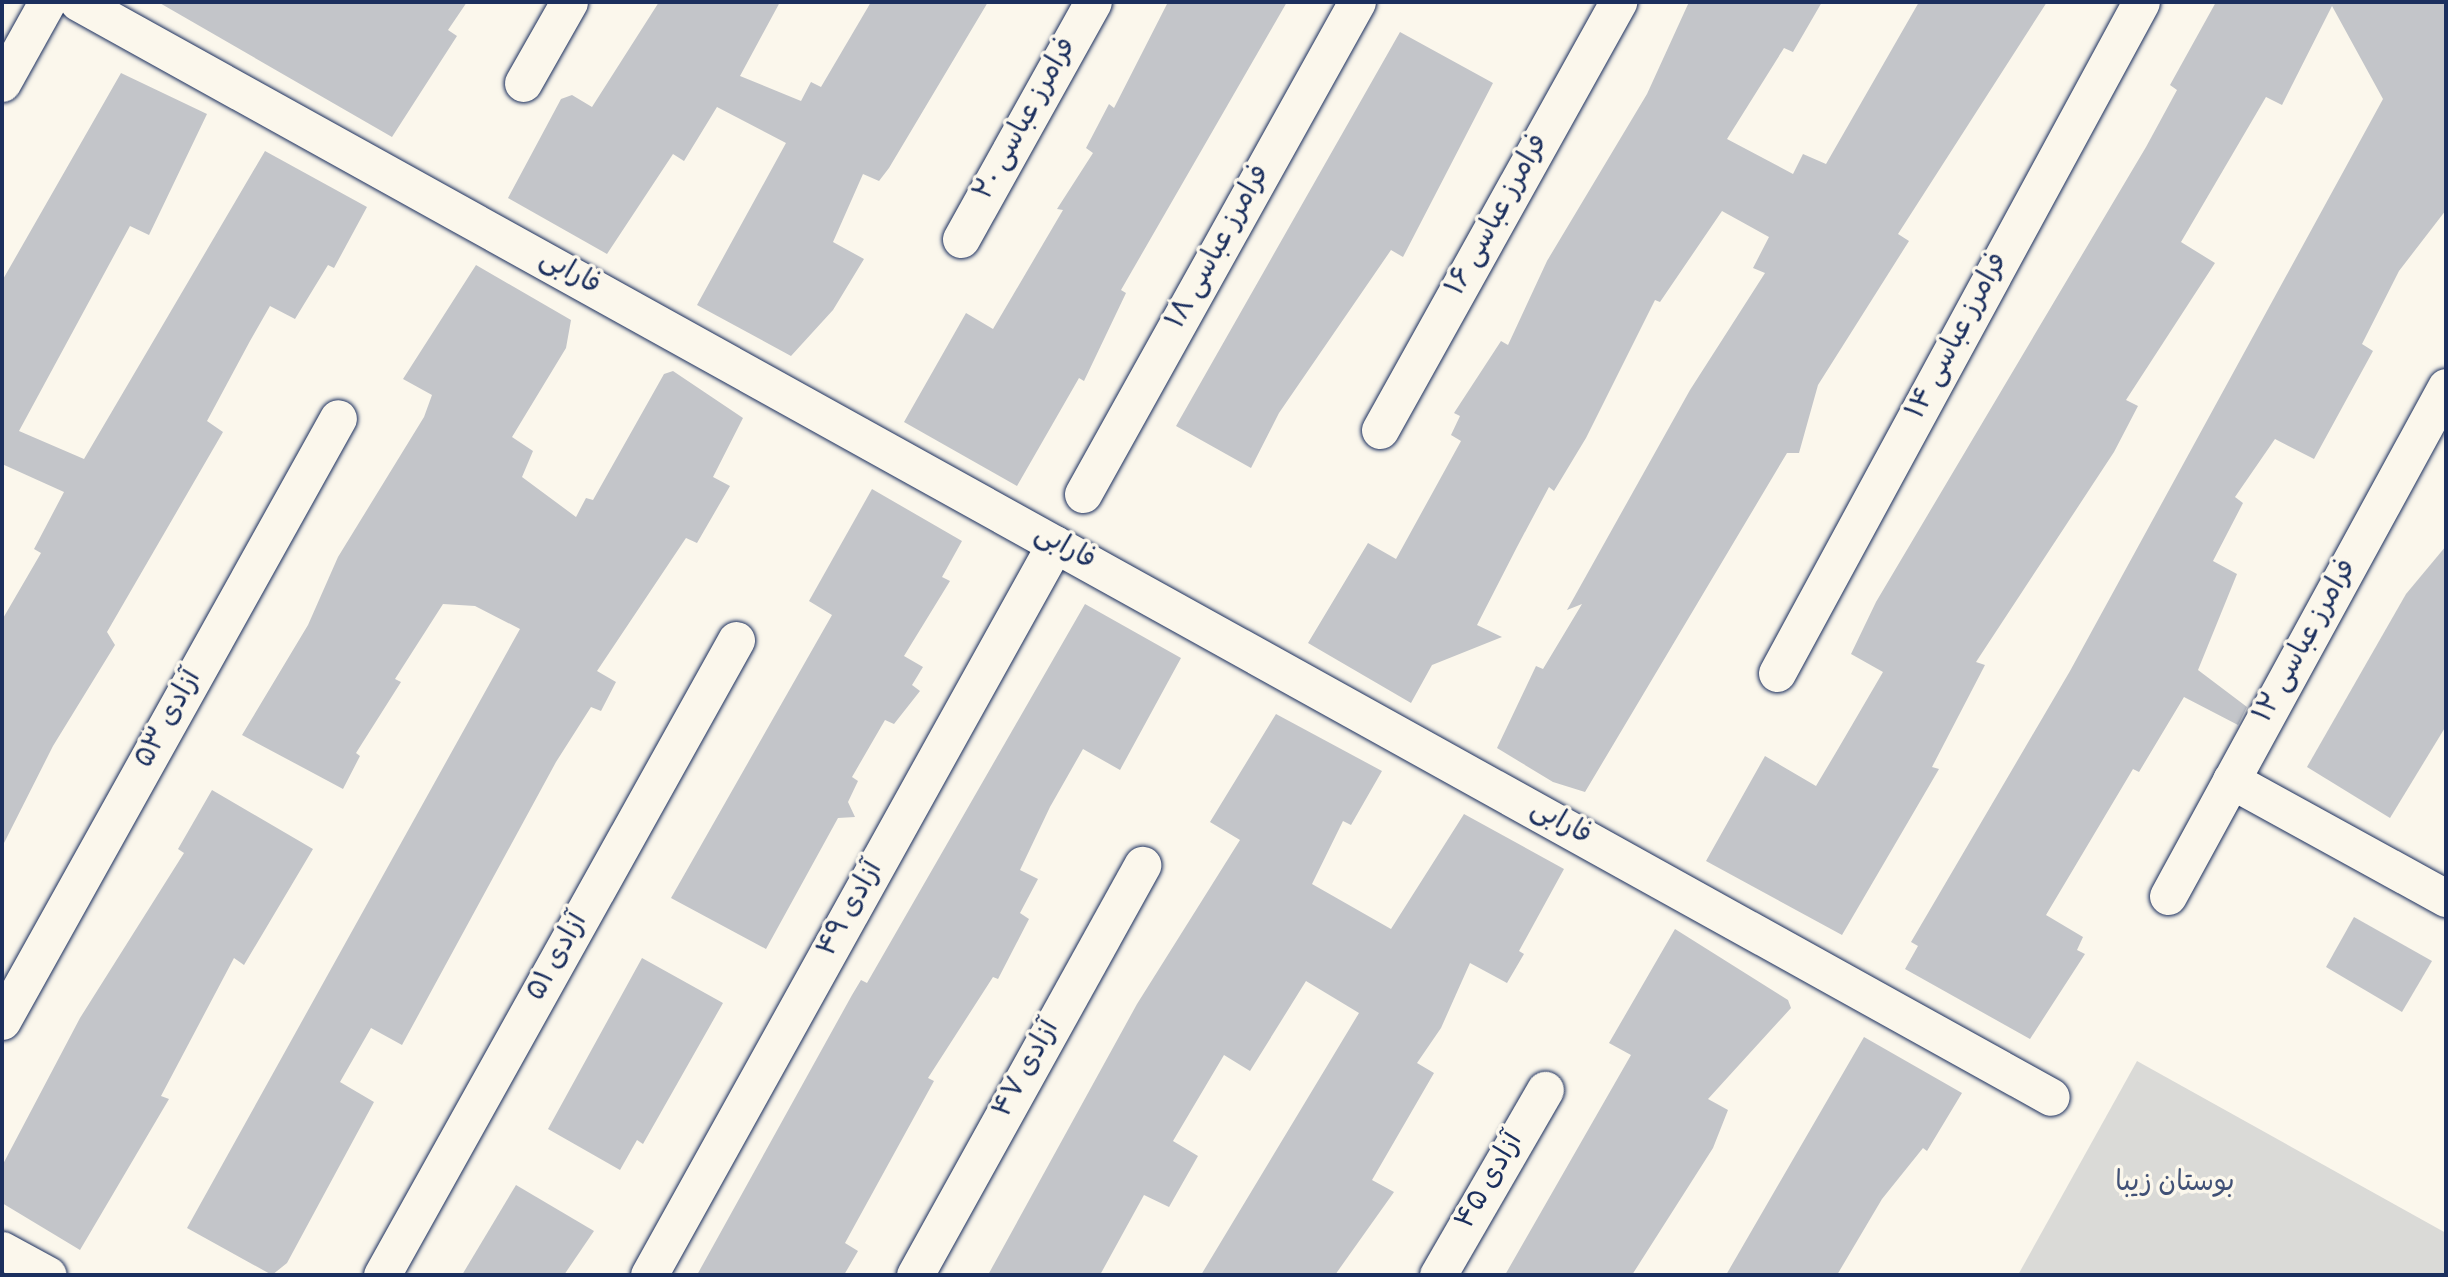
<!DOCTYPE html>
<meta charset="utf-8">
<style>
body{margin:0}
#map{position:relative;width:2448px;height:1277px;overflow:hidden;background:#fbf7ec;font-family:Dekko,"Playpen Sans Arabic",sans-serif}
div>[style]{position:absolute}
.green>*{inset:0;background:#dadad7}
.building>*{inset:0;background:#c3c5c9}
.roads{filter:drop-shadow(0 0 2px #1b2f5e) drop-shadow(0 0 2px #1b2f5e)}
.minor>*{height:37px;margin:-18.5px;padding:0 18.5px;transform-origin:18.5px;border-radius:18.5px;background:#fbf7ec}
span{translate:-50% -50%;white-space:nowrap;text-align:center;line-height:1.15;-webkit-text-stroke:7px #fbf7ec;paint-order:stroke}
.street-label{font-size:28px;color:#1b2f5e}
.park-label{font-size:28px;color:#415176}
.frame{position:absolute;inset:0;border:4px solid #1b2f5e;pointer-events:none}
</style>
<div id="map">
<div class="green">
<i style="clip-path:polygon(2137px 1061px,2446px 1233px,2446px 1275px,2018px 1275px)"></i>
</div>
<div class="building">
<i style="clip-path:polygon(158px 2px,467px 2px,448px 30px,457px 36px,392px 137px)"></i>
<i style="clip-path:polygon(659px 2px,780px 2px,740px 76px,801px 101px,811px 82px,821px 87px,871px 2px,988px 2px,889px 168px,879px 181px,863px 174px,833px 242px,864px 259px,833px 310px,791px 356px,697px 305px,786px 143px,717px 107px,684px 161px,673px 154px,607px 254px,508px 198px,561px 99px,572px 95px,592px 107px)"></i>
<i style="clip-path:polygon(1168px 2px,1287px 2px,1121px 290px,1126px 293px,1084px 381px,1079px 378px,1017px 486px,904px 422px,966px 313px,993px 329px,1063px 210px,1057px 209px,1093px 153px,1086px 148px,1109px 104px,1114px 108px)"></i>
<i style="clip-path:polygon(1689px 2px,1822px 2px,1793px 52px,1784px 48px,1727px 139px,1793px 174px,1803px 154px,1826px 164px,1919px 2px,2047px 2px,1898px 234px,1909px 241px,1818px 385px,1799px 453px,1787px 453px,1585px 792px,1553px 782px,1497px 748px,1536px 666px,1543px 669px,1582px 604px,1567px 610px,1690px 390px,1765px 273px,1753px 268px,1769px 237px,1722px 211px,1660px 302px,1655px 300px,1586px 438px,1554px 491px,1549px 487px,1517px 547px,1477px 625px,1502px 637px,1432px 665px,1411px 703px,1308px 643px,1368px 543px,1396px 559px,1461px 441px,1451px 435px,1460px 416px,1454px 413px,1501px 341px,1508px 345px,1547px 261px,1647px 94px)"></i>
<i style="clip-path:polygon(2216px 2px,2446px 2px,2446px 210px,2399px 271px,2362px 344px,2373px 351px,2314px 459px,2275px 439px,2235px 497px,2243px 503px,2213px 561px,2237px 574px,2198px 670px,2247px 707px,2238px 725px,2184px 697px,2139px 772px,2133px 769px,2046px 915px,2083px 937px,2077px 950px,2085px 954px,2030px 1039px,1905px 969px,1918px 946px,1911px 942px,2070px 671px,2383px 99px,2332px 6px,2282px 105px,2266px 97px,2181px 242px,2215px 263px,2126px 400px,2138px 406px,2114px 452px,1976px 662px,1985px 665px,1932px 767px,1939px 769px,1842px 935px,1706px 861px,1765px 756px,1816px 786px,1838px 749px,1883px 672px,1851px 654px,1876px 602px,2146px 147px,2177px 90px,2170px 85px)"></i>
<i style="clip-path:polygon(1400px 32px,1493px 83px,1403px 257px,1391px 250px,1279px 413px,1251px 468px,1176px 426px)"></i>
<i style="clip-path:polygon(121px 73px,207px 114px,149px 235px,130px 226px,19px 431px,84px 459px,265px 151px,367px 207px,334px 268px,328px 265px,295px 319px,270px 306px,250px 341px,207px 421px,223px 432px,107px 632px,115px 645px,53px 746px,2px 847px,2px 620px,41px 553px,34px 549px,64px 492px,2px 464px,2px 281px)"></i>
<i style="clip-path:polygon(476px 265px,571px 320px,566px 348px,512px 437px,533px 451px,522px 477px,576px 517px,586px 498px,593px 500px,664px 374px,673px 371px,743px 418px,713px 477px,730px 486px,697px 543px,686px 538px,597px 671px,616px 682px,601px 711px,591px 707px,556px 762px,402px 1045px,371px 1028px,340px 1082px,374px 1102px,287px 1263px,272px 1275px,187px 1228px,520px 629px,475px 606px,443px 604px,395px 679px,401px 682px,356px 753px,360px 756px,343px 789px,242px 735px,308px 625px,338px 557px,424px 417px,432px 395px,403px 379px)"></i>
<i style="clip-path:polygon(872px 489px,962px 541px,942px 577px,950px 581px,904px 656px,923px 667px,912px 685px,920px 691px,894px 724px,885px 720px,852px 777px,858px 781px,848px 802px,855px 817px,838px 818px,766px 949px,671px 898px,832px 615px,809px 601px)"></i>
<i style="clip-path:polygon(2446px 546px,2446px 726px,2390px 818px,2307px 767px,2406px 594px)"></i>
<i style="clip-path:polygon(1085px 604px,1181px 658px,1120px 770px,1083px 749px,1050px 807px,1020px 870px,1038px 879px,1020px 913px,1029px 919px,998px 979px,993px 977px,928px 1078px,934px 1081px,845px 1243px,858px 1251px,844px 1275px,697px 1275px,852px 995px,861px 980px,867px 983px)"></i>
<i style="clip-path:polygon(1276px 714px,1382px 771px,1351px 825px,1343px 821px,1312px 884px,1391px 929px,1464px 814px,1564px 869px,1519px 951px,1524px 954px,1507px 983px,1470px 963px,1441px 1028px,1417px 1063px,1434px 1073px,1372px 1180px,1394px 1192px,1335px 1275px,1201px 1275px,1359px 1013px,1306px 981px,1250px 1071px,1224px 1055px,1173px 1141px,1198px 1156px,1169px 1207px,1144px 1195px,1100px 1275px,988px 1275px,1137px 1004px,1240px 840px,1210px 822px)"></i>
<i style="clip-path:polygon(212px 790px,313px 849px,244px 965px,234px 958px,161px 1096px,169px 1099px,80px 1250px,2px 1203px,2px 1166px,80px 1018px,184px 853px,178px 849px)"></i>
<i style="clip-path:polygon(2354px 917px,2432px 961px,2402px 1012px,2326px 967px)"></i>
<i style="clip-path:polygon(1675px 929px,1788px 1000px,1791px 1008px,1708px 1099px,1728px 1110px,1713px 1148px,1632px 1275px,1505px 1275px,1631px 1055px,1609px 1043px)"></i>
<i style="clip-path:polygon(642px 958px,723px 1003px,643px 1144px,637px 1140px,620px 1170px,548px 1129px)"></i>
<i style="clip-path:polygon(1864px 1037px,1962px 1093px,1927px 1151px,1923px 1148px,1882px 1199px,1837px 1275px,1726px 1275px)"></i>
<i style="clip-path:polygon(516px 1185px,594px 1231px,564px 1275px,462px 1275px)"></i>
</div>
<div class="roads">
<div class="minor">
<i style="left:78px;top:2px;width:2256px;rotate:29.03deg"></i>
<i style="left:2px;top:83px;width:93px;rotate:-60.9deg"></i>
<i style="left:523px;top:83px;width:93px;rotate:-60.4deg"></i>
<i style="left:961px;top:239px;width:271px;rotate:-60.9deg"></i>
<i style="left:1380px;top:430px;width:490px;rotate:-60.9deg"></i>
<i style="left:1083px;top:494px;width:563px;rotate:-60.89deg"></i>
<i style="left:1777px;top:673px;width:763px;rotate:-61.52deg"></i>
<i style="left:2231px;top:780px;width:245px;rotate:28.8deg"></i>
<i style="left:2168px;top:896px;width:580px;rotate:-61.36deg"></i>
<i style="left:2px;top:1021px;width:690px;rotate:-60.87deg"></i>
<i style="left:2px;top:1250px;width:52px;rotate:28.5deg"></i>
<i style="left:382px;top:1275px;width:727px;rotate:-60.86deg"></i>
<i style="left:649px;top:1275px;width:836px;rotate:-60.95deg"></i>
<i style="left:915px;top:1275px;width:469px;rotate:-61deg"></i>
<i style="left:1438px;top:1275px;width:214px;rotate:-60deg"></i>
</div>
</div>
<div class="street-label">
<span style="left:1027px;top:120px;rotate:-61deg">فرامرز عباسی ۲۰</span>
<span style="left:1499px;top:216px;rotate:-61deg">فرامرز عباسی ۱۶</span>
<span style="left:1220px;top:248px;rotate:-61deg">فرامرز عباسی ۱۸</span>
<span style="left:569px;top:274px;rotate:29deg">فارابی</span>
<span style="left:1959px;top:337px;rotate:-62deg">فرامرز عباسی ۱۴</span>
<span style="left:1064px;top:549px;rotate:29deg">فارابی</span>
<span style="left:2307px;top:642px;rotate:-61deg">فرامرز عباسی ۱۲</span>
<span style="left:170px;top:720px;rotate:-61deg">۵۳ آزادی</span>
<span style="left:1560px;top:824px;rotate:29deg">فارابی</span>
<span style="left:852px;top:910px;rotate:-61deg">۴۹ آزادی</span>
<span style="left:559px;top:958px;rotate:-61deg">۵۱ آزادی</span>
<span style="left:1028px;top:1070px;rotate:-61deg">۴۷ آزادی</span>
<span style="left:1491px;top:1182px;rotate:-60deg">۴۵ آزادی</span>
</div>
<div class="park-label">
<span style="left:2175px;top:1185px">بوستان زیبا</span>
</div>
<div class="frame"></div>
</div>
